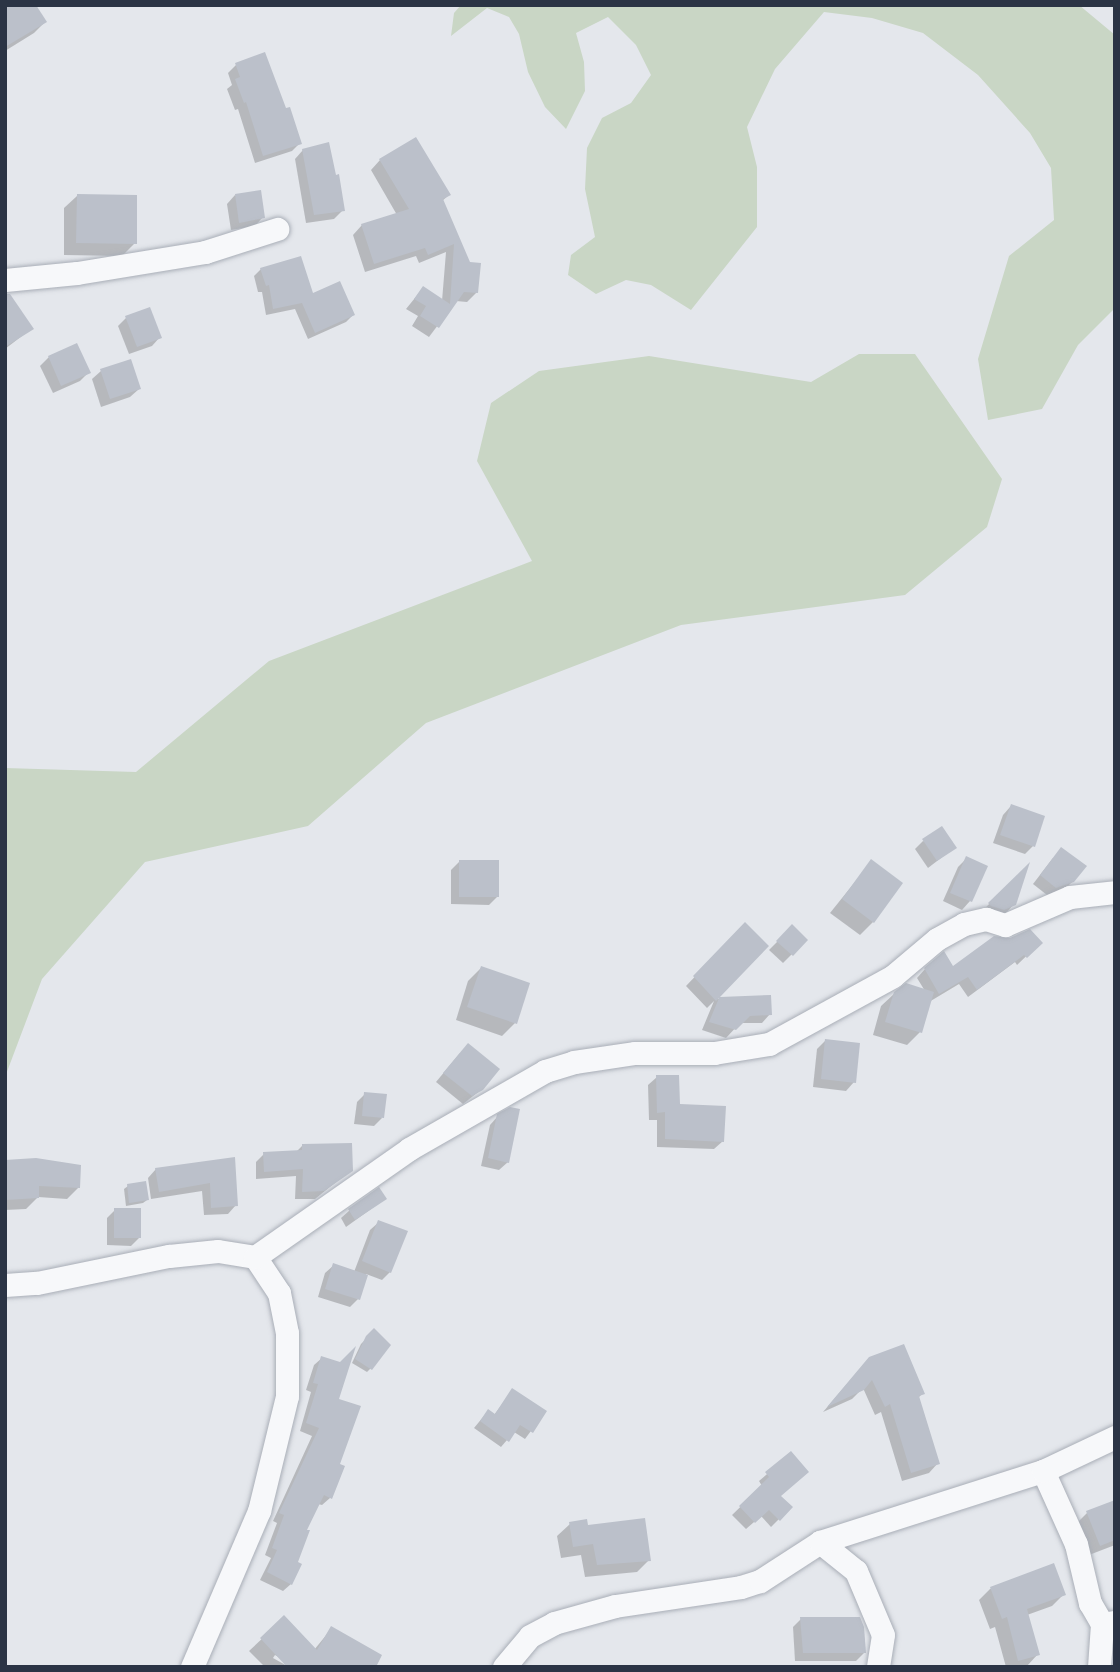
<!DOCTYPE html>
<style>
body{margin:0}
#map{position:relative;width:1120px;height:1672px;overflow:hidden;background:#e4e7ec;font-family:Ubuntu,sans-serif}
div>[style]{position:absolute}
.green>*{inset:0;background:#c9d6c5}
.shadow>*{inset:0;background:#0003}
.building>*{inset:0;background:#bbc0ca}
.roads{filter:drop-shadow(0 0 2px #a9aeb7) drop-shadow(0 0 2px #a9aeb7)}
.minor>*{height:23px;margin:-11.5px;padding:0 11.5px;transform-origin:11.5px;border-radius:11.5px;background:#f7f8fa}
span{translate:-50% -50%;white-space:nowrap;text-align:center;line-height:1.15;-webkit-text-stroke:7px #f4f6f9;paint-order:stroke}
.frame{position:absolute;inset:0;border:7px solid #2b3445;pointer-events:none}
</style>
<div id="map">
<div class="green">
<i style="clip-path:polygon(461px 5px,1079px 5px,1115px 35px,1115px 308px,1078px 345px,1042px 409px,988px 420px,978px 359px,1009px 256px,1054px 220px,1051px 168px,1030px 133px,978px 75px,923px 33px,872px 18px,824px 12px,775px 69px,747px 127px,757px 167px,757px 227px,691px 310px,651px 285px,626px 280px,596px 294px,568px 275px,571px 255px,595px 237px,585px 189px,587px 148px,602px 118px,631px 103px,651px 75px,636px 45px,608px 17px,576px 33px,584px 62px,585px 91px,566px 129px,545px 107px,528px 72px,519px 34px,509px 17px,487px 8px,451px 36px,454px 13px)"></i>
<i style="clip-path:polygon(859px 354px,915px 354px,1002px 479px,987px 527px,905px 595px,681px 625px,426px 723px,308px 826px,145px 862px,42px 979px,5px 1077px,5px 768px,136px 772px,269px 661px,532px 561px,477px 461px,491px 403px,539px 371px,649px 356px,811px 382px)"></i>
</div>
<div class="shadow">
<i style="clip-path:polygon(5px 5px,45px 22px,34px 33px,5px 51px)"></i>
<i style="clip-path:polygon(236px 65px,300px 143px,292px 151px,255px 163px,238px 109px,235px 110px,227px 89px,232px 85px,228px 73px)"></i>
<i style="clip-path:polygon(303px 150px,343px 210px,334px 219px,306px 223px,295px 159px)"></i>
<i style="clip-path:polygon(380px 160px,449px 195px,442px 201px,477px 292px,467px 302px,456px 301px,429px 337px,412px 326px,418px 316px,406px 309px,423px 288px,442px 301px,446px 252px,419px 263px,416px 256px,365px 272px,353px 235px,362px 225px,397px 215px,371px 170px)"></i>
<i style="clip-path:polygon(235px 195px,263px 217px,255px 226px,231px 230px,227px 204px)"></i>
<i style="clip-path:polygon(77px 196px,135px 243px,122px 256px,64px 255px,64px 208px)"></i>
<i style="clip-path:polygon(261px 269px,312px 295px,353px 315px,346px 322px,308px 339px,295px 309px,266px 315px,262px 292px,258px 292px,254px 276px)"></i>
<i style="clip-path:polygon(5px 304px,31px 329px,5px 349px)"></i>
<i style="clip-path:polygon(126px 318px,160px 337px,152px 346px,129px 354px,118px 326px)"></i>
<i style="clip-path:polygon(49px 357px,89px 372px,80px 381px,53px 393px,40px 366px)"></i>
<i style="clip-path:polygon(130px 361px,139px 389px,130px 397px,101px 407px,92px 379px,101px 371px)"></i>
<i style="clip-path:polygon(1011px 806px,1033px 846px,1025px 854px,993px 843px,1003px 815px)"></i>
<i style="clip-path:polygon(923px 841px,954px 848px,928px 868px,915px 849px)"></i>
<i style="clip-path:polygon(967px 858px,985px 867px,970px 901px,962px 910px,943px 901px,958px 867px)"></i>
<i style="clip-path:polygon(1053px 858px,1073px 881px,1064px 890px,1047px 895px,1033px 884px)"></i>
<i style="clip-path:polygon(459px 862px,498px 896px,489px 905px,451px 904px,451px 870px)"></i>
<i style="clip-path:polygon(871px 862px,873px 922px,860px 935px,830px 913px)"></i>
<i style="clip-path:polygon(1026px 868px,1014px 904px,1006px 913px,981px 912px)"></i>
<i style="clip-path:polygon(745px 924px,716px 999px,770px 997px,770px 1014px,762px 1023px,740px 1023px,726px 1038px,702px 1030px,714px 1001px,707px 1008px,686px 986px)"></i>
<i style="clip-path:polygon(792px 927px,806px 940px,783px 963px,769px 950px)"></i>
<i style="clip-path:polygon(1040px 943px,1017px 965px,1015px 962px,968px 997px,959px 984px,929px 1002px,920px 1032px,907px 1045px,873px 1035px,881px 1006px,895px 993px,925px 991px,917px 978px,925px 969px,952px 968px)"></i>
<i style="clip-path:polygon(481px 968px,515px 1023px,502px 1036px,456px 1020px,468px 981px)"></i>
<i style="clip-path:polygon(825px 1041px,854px 1082px,846px 1091px,813px 1087px,817px 1049px)"></i>
<i style="clip-path:polygon(460px 1053px,482px 1089px,463px 1104px,436px 1082px)"></i>
<i style="clip-path:polygon(657px 1077px,678px 1105px,723px 1141px,714px 1149px,657px 1147px,657px 1120px,649px 1120px,648px 1085px)"></i>
<i style="clip-path:polygon(365px 1094px,382px 1118px,374px 1126px,354px 1124px,357px 1102px)"></i>
<i style="clip-path:polygon(498px 1116px,508px 1162px,499px 1170px,481px 1166px,490px 1125px)"></i>
<i style="clip-path:polygon(302px 1146px,351px 1170px,315px 1199px,295px 1199px,296px 1176px,256px 1179px,256px 1162px,264px 1154px,296px 1152px)"></i>
<i style="clip-path:polygon(233px 1159px,236px 1205px,228px 1214px,204px 1215px,202px 1191px,151px 1199px,148px 1178px,156px 1169px)"></i>
<i style="clip-path:polygon(5px 1162px,79px 1187px,67px 1199px,38px 1197px,26px 1209px,5px 1210px)"></i>
<i style="clip-path:polygon(128px 1186px,147px 1200px,143px 1203px,126px 1206px,124px 1189px)"></i>
<i style="clip-path:polygon(385px 1199px,346px 1227px,341px 1218px,350px 1210px)"></i>
<i style="clip-path:polygon(115px 1210px,139px 1238px,131px 1246px,107px 1245px,107px 1218px)"></i>
<i style="clip-path:polygon(379px 1222px,390px 1272px,382px 1280px,366px 1274px,358px 1299px,350px 1307px,318px 1297px,325px 1273px,334px 1265px,354px 1272px,370px 1230px)"></i>
<i style="clip-path:polygon(374px 1331px,371px 1368px,367px 1372px,352px 1363px,361px 1344px)"></i>
<i style="clip-path:polygon(322px 1358px,341px 1364px,337px 1401px,338px 1465px,330px 1498px,322px 1505px,318px 1504px,305px 1531px,291px 1584px,283px 1591px,260px 1580px,271px 1558px,265px 1555px,277px 1523px,273px 1521px,312px 1436px,300px 1431px,311px 1392px,306px 1390px,314px 1365px)"></i>
<i style="clip-path:polygon(859px 1370px,923px 1393px,918px 1398px,938px 1463px,929px 1473px,902px 1481px,881px 1412px,875px 1415px,863px 1388px,852px 1399px,823px 1412px)"></i>
<i style="clip-path:polygon(512px 1391px,545px 1412px,525px 1439px,514px 1432px,501px 1447px,474px 1428px,488px 1411px,494px 1415px)"></i>
<i style="clip-path:polygon(791px 1453px,779px 1496px,791px 1507px,771px 1527px,761px 1516px,746px 1529px,732px 1515px,762px 1486px,759px 1481px)"></i>
<i style="clip-path:polygon(1115px 1501px,1115px 1545px,1089px 1555px,1077px 1523px,1087px 1513px)"></i>
<i style="clip-path:polygon(570px 1524px,587px 1526px,649px 1560px,637px 1572px,585px 1577px,581px 1555px,561px 1558px,557px 1536px)"></i>
<i style="clip-path:polygon(1053px 1565px,1064px 1594px,1052px 1606px,1027px 1615px,1038px 1654px,1027px 1666px,1006px 1667px,995px 1627px,990px 1629px,979px 1600px,990px 1589px)"></i>
<i style="clip-path:polygon(284px 1618px,314px 1650px,332px 1628px,380px 1656px,296px 1667px,275px 1655px,273px 1658px,289px 1667px,265px 1667px,249px 1651px)"></i>
<i style="clip-path:polygon(801px 1619px,864px 1653px,856px 1661px,795px 1661px,793px 1627px)"></i>
</div>
<div class="building">
<i style="clip-path:polygon(5px 5px,36px 5px,47px 22px,5px 47px)"></i>
<i style="clip-path:polygon(265px 52px,286px 108px,290px 107px,302px 144px,263px 156px,246px 102px,244px 103px,235px 79px,240px 77px,235px 63px)"></i>
<i style="clip-path:polygon(416px 137px,451px 195px,443px 199px,470px 262px,481px 263px,478px 293px,464px 292px,439px 328px,420px 316px,426px 306px,414px 299px,423px 286px,450px 304px,454px 244px,428px 255px,425px 248px,374px 264px,361px 224px,409px 209px,379px 159px)"></i>
<i style="clip-path:polygon(329px 142px,336px 175px,339px 174px,345px 211px,314px 215px,302px 149px)"></i>
<i style="clip-path:polygon(261px 190px,265px 218px,239px 223px,235px 194px)"></i>
<i style="clip-path:polygon(77px 194px,137px 195px,137px 244px,76px 243px)"></i>
<i style="clip-path:polygon(301px 256px,313px 293px,340px 281px,355px 315px,315px 333px,302px 303px,273px 309px,269px 285px,266px 286px,260px 268px)"></i>
<i style="clip-path:polygon(5px 294px,10px 294px,34px 329px,5px 347px)"></i>
<i style="clip-path:polygon(150px 307px,162px 338px,137px 347px,125px 316px)"></i>
<i style="clip-path:polygon(77px 343px,91px 373px,61px 386px,48px 356px)"></i>
<i style="clip-path:polygon(131px 359px,141px 389px,110px 399px,100px 369px)"></i>
<i style="clip-path:polygon(1011px 804px,1045px 816px,1035px 847px,1000px 835px)"></i>
<i style="clip-path:polygon(942px 826px,957px 848px,937px 861px,922px 839px)"></i>
<i style="clip-path:polygon(1061px 847px,1087px 866px,1074px 882px,1056px 888px,1040px 875px)"></i>
<i style="clip-path:polygon(966px 856px,988px 866px,972px 902px,950px 893px)"></i>
<i style="clip-path:polygon(871px 859px,903px 883px,874px 923px,842px 899px)"></i>
<i style="clip-path:polygon(459px 860px,499px 860px,499px 897px,459px 897px)"></i>
<i style="clip-path:polygon(1030px 862px,1016px 905px,1004px 910px,991px 906px,988px 903px)"></i>
<i style="clip-path:polygon(745px 922px,769px 946px,720px 997px,771px 995px,772px 1015px,750px 1016px,736px 1030px,709px 1022px,719px 998px,716px 1001px,693px 976px)"></i>
<i style="clip-path:polygon(792px 924px,808px 940px,793px 956px,776px 941px)"></i>
<i style="clip-path:polygon(1030px 929px,1043px 943px,1027px 958px,1024px 955px,977px 990px,968px 977px,939px 994px,924px 968px,944px 951px,953px 966px,994px 936px,1010px 938px)"></i>
<i style="clip-path:polygon(481px 966px,530px 983px,517px 1024px,467px 1007px)"></i>
<i style="clip-path:polygon(906px 983px,934px 992px,922px 1033px,885px 1022px,894px 992px)"></i>
<i style="clip-path:polygon(825px 1039px,860px 1043px,856px 1083px,821px 1079px)"></i>
<i style="clip-path:polygon(468px 1043px,500px 1069px,483px 1090px,472px 1096px,443px 1073px)"></i>
<i style="clip-path:polygon(656px 1075px,679px 1075px,680px 1104px,726px 1106px,724px 1142px,665px 1139px,665px 1112px,657px 1113px)"></i>
<i style="clip-path:polygon(364px 1092px,387px 1094px,384px 1118px,362px 1116px)"></i>
<i style="clip-path:polygon(510px 1107px,520px 1109px,509px 1163px,488px 1158px,497px 1114px)"></i>
<i style="clip-path:polygon(352px 1143px,353px 1171px,324px 1191px,302px 1192px,303px 1169px,264px 1172px,263px 1152px,302px 1150px,302px 1144px)"></i>
<i style="clip-path:polygon(235px 1157px,238px 1206px,211px 1208px,210px 1183px,159px 1192px,155px 1168px)"></i>
<i style="clip-path:polygon(36px 1158px,81px 1165px,80px 1188px,39px 1186px,39px 1198px,5px 1200px,5px 1160px)"></i>
<i style="clip-path:polygon(146px 1181px,149px 1200px,129px 1203px,127px 1184px)"></i>
<i style="clip-path:polygon(379px 1187px,387px 1199px,355px 1220px,348px 1209px)"></i>
<i style="clip-path:polygon(114px 1208px,141px 1208px,141px 1238px,114px 1238px)"></i>
<i style="clip-path:polygon(378px 1220px,408px 1231px,391px 1273px,362px 1261px)"></i>
<i style="clip-path:polygon(333px 1263px,368px 1275px,360px 1300px,325px 1289px)"></i>
<i style="clip-path:polygon(374px 1328px,391px 1345px,372px 1370px,355px 1359px,366px 1336px)"></i>
<i style="clip-path:polygon(904px 1344px,925px 1394px,919px 1396px,940px 1464px,911px 1473px,890px 1404px,885px 1407px,872px 1380px,864px 1390px,827px 1407px,869px 1357px)"></i>
<i style="clip-path:polygon(356px 1346px,339px 1399px,361px 1406px,340px 1464px,345px 1466px,332px 1499px,324px 1495px,307px 1530px,310px 1530px,298px 1562px,302px 1564px,292px 1585px,267px 1572px,277px 1550px,272px 1548px,284px 1515px,279px 1513px,319px 1428px,306px 1423px,318px 1384px,313px 1383px,321px 1356px,340px 1362px)"></i>
<i style="clip-path:polygon(512px 1388px,547px 1411px,533px 1433px,520px 1425px,509px 1442px,480px 1421px,488px 1409px,495px 1414px)"></i>
<i style="clip-path:polygon(791px 1451px,809px 1472px,781px 1496px,793px 1507px,780px 1521px,769px 1510px,755px 1523px,739px 1506px,769px 1477px,765px 1472px)"></i>
<i style="clip-path:polygon(1115px 1500px,1115px 1540px,1100px 1546px,1086px 1511px)"></i>
<i style="clip-path:polygon(645px 1518px,651px 1561px,597px 1565px,593px 1544px,573px 1547px,569px 1522px,587px 1519px,588px 1525px)"></i>
<i style="clip-path:polygon(1054px 1563px,1066px 1595px,1027px 1609px,1040px 1655px,1018px 1661px,1007px 1617px,1002px 1619px,990px 1587px)"></i>
<i style="clip-path:polygon(284px 1615px,317px 1650px,331px 1626px,382px 1655px,376px 1667px,287px 1667px,260px 1638px)"></i>
<i style="clip-path:polygon(800px 1617px,860px 1617px,864px 1627px,866px 1653px,803px 1653px)"></i>
</div>
<div class="roads">
<div class="minor">
<i style="left:5px;top:280px;width:72px;rotate:-5.6deg"></i>
<i style="left:77px;top:273px;width:130px;rotate:-9.3deg"></i>
<i style="left:205px;top:252px;width:76px;rotate:-17.7deg"></i>
<i style="left:5px;top:1285px;width:32px;rotate:-4deg"></i>
<i style="left:37px;top:1283px;width:135px;rotate:-11.6deg"></i>
<i style="left:169px;top:1256px;width:49px;rotate:-5.8deg"></i>
<i style="left:218px;top:1251px;width:37px;rotate:9deg"></i>
<i style="left:1043px;top:1471px;width:80px;rotate:65.7deg"></i>
<i style="left:1076px;top:1544px;width:61px;rotate:76.7deg"></i>
<i style="left:1090px;top:1603px;width:24px;rotate:60deg"></i>
<i style="left:1102px;top:1624px;width:13px;rotate:-9deg"></i>
<i style="left:820px;top:1542px;width:46px;rotate:38.9deg"></i>
<i style="left:856px;top:1571px;width:69px;rotate:67.1deg"></i>
<i style="left:883px;top:1635px;width:32px;rotate:99deg"></i>
<i style="left:192px;top:1667px;width:170px;rotate:-66.8deg"></i>
<i style="left:259px;top:1511px;width:118px;rotate:-76.3deg"></i>
<i style="left:287px;top:1396px;width:63px;rotate:-90deg"></i>
<i style="left:287px;top:1333px;width:41px;rotate:-101.3deg"></i>
<i style="left:279px;top:1293px;width:43px;rotate:-123.7deg"></i>
<i style="left:255px;top:1257px;width:188px;rotate:-35deg"></i>
<i style="left:409px;top:1149px;width:157px;rotate:-29.8deg"></i>
<i style="left:545px;top:1071px;width:30px;rotate:-17deg"></i>
<i style="left:574px;top:1062px;width:62px;rotate:-8.4deg"></i>
<i style="left:635px;top:1053px;width:79px"></i>
<i style="left:714px;top:1053px;width:56px;rotate:-9.3deg"></i>
<i style="left:769px;top:1044px;width:141px;rotate:-28.7deg"></i>
<i style="left:893px;top:976px;width:57px;rotate:-40.1deg"></i>
<i style="left:937px;top:939px;width:31px;rotate:-29deg"></i>
<i style="left:964px;top:924px;width:23px;rotate:-13deg"></i>
<i style="left:986px;top:919px;width:20px;rotate:18deg"></i>
<i style="left:1005px;top:925px;width:71px;rotate:-23.3deg"></i>
<i style="left:1070px;top:897px;width:45px;rotate:-6.3deg"></i>
<i style="left:504px;top:1667px;width:40px;rotate:-50deg"></i>
<i style="left:530px;top:1636px;width:27px;rotate:-28deg"></i>
<i style="left:554px;top:1623px;width:63px;rotate:-15.6deg"></i>
<i style="left:615px;top:1606px;width:127px;rotate:-8.6deg"></i>
<i style="left:741px;top:1587px;width:20px;rotate:-18deg"></i>
<i style="left:760px;top:1581px;width:72px;rotate:-33deg"></i>
<i style="left:820px;top:1542px;width:234px;rotate:-17.7deg"></i>
<i style="left:1043px;top:1471px;width:80px;rotate:-25.3deg"></i>
<i style="left:1099px;top:1667px;width:43px;rotate:-86deg"></i>
</div>
</div>
<div class="frame"></div>
</div>
